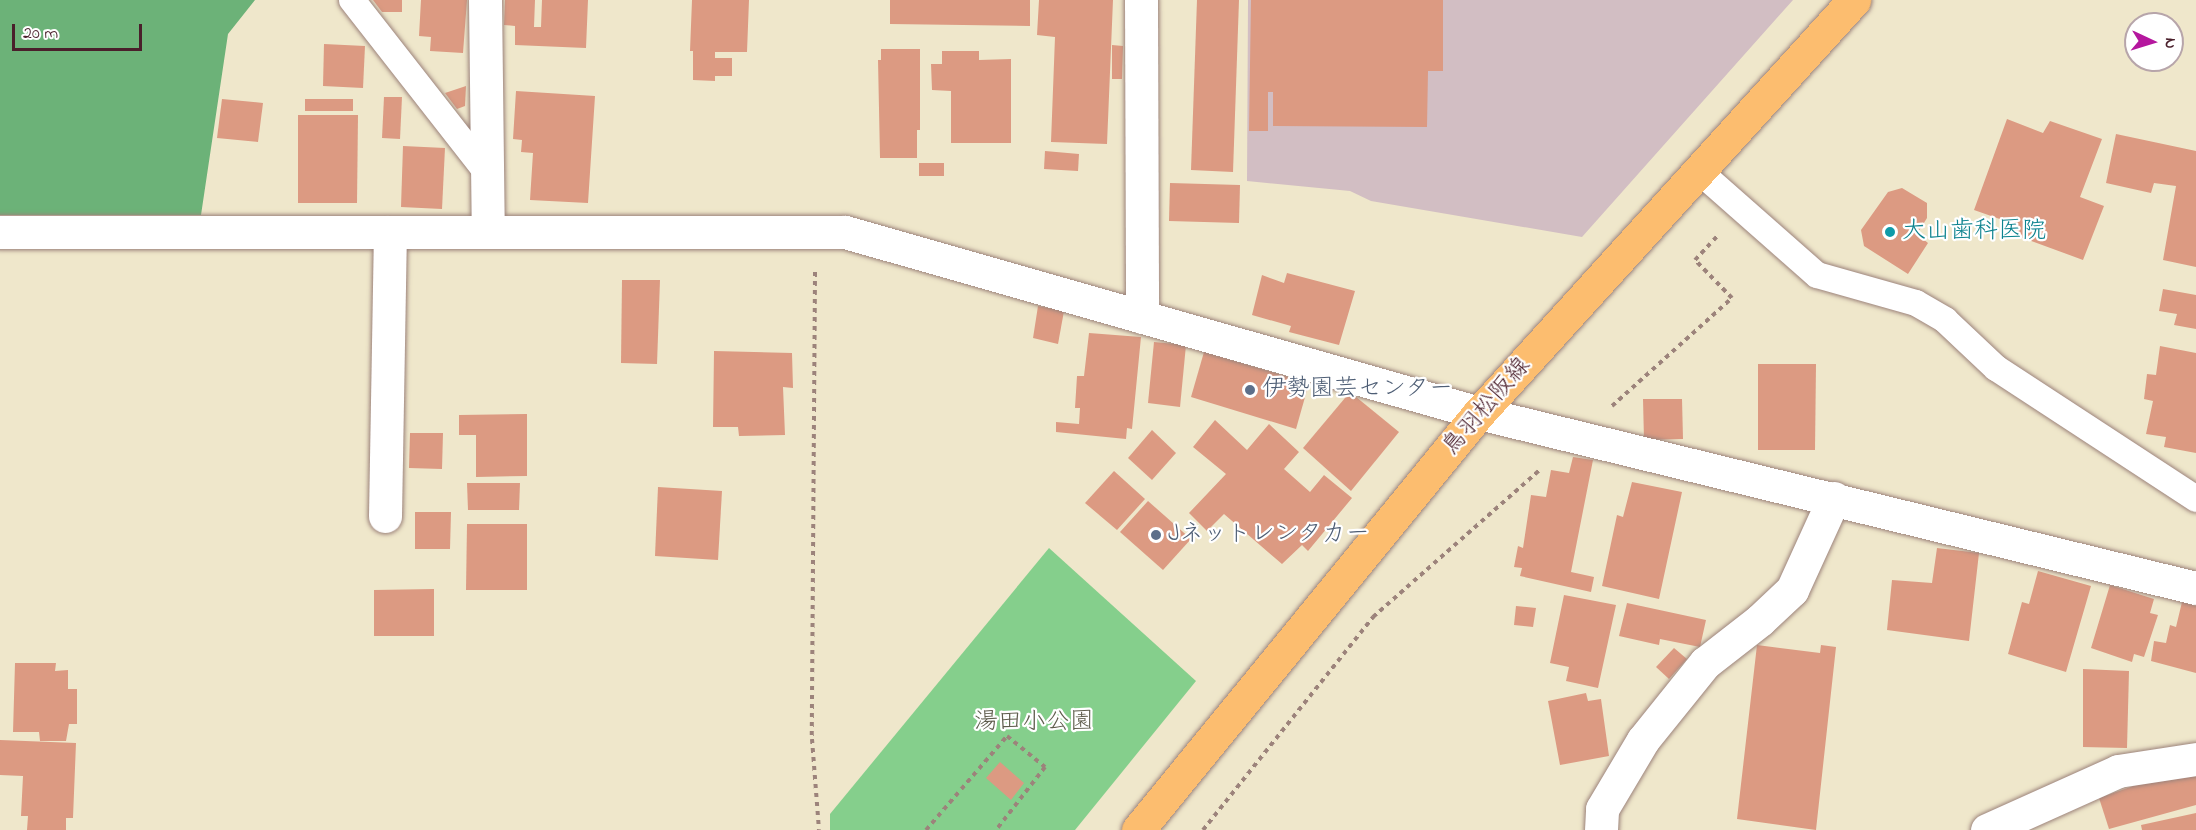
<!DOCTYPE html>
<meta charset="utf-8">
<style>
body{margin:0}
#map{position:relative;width:2196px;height:830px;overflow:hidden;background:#efe7cb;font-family:"Indie Flower","Klee One",sans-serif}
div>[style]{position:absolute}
.industrial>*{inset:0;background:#d2bec3}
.green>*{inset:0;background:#85cf8c}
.forest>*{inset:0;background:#6cb278}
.building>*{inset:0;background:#dc9a82}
.path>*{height:4px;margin-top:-2px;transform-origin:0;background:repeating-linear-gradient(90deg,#9c837b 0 4.5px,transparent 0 9px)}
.roads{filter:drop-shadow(0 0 2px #9c837b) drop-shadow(0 0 2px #9c837b)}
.lane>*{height:26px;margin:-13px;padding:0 13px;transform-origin:13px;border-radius:13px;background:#fff}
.street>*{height:33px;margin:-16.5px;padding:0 16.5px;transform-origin:16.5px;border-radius:16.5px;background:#fff}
.primary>*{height:33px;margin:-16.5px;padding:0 16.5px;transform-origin:16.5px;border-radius:16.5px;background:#fcbd6f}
.dots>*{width:16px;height:16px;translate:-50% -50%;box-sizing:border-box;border:3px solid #fff;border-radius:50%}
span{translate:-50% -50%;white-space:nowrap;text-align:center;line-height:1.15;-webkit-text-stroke:4.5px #fff;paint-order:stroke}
.culture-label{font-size:24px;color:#0d838f}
.left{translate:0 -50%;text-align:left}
.service-label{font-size:24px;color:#4e5e75}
.street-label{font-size:24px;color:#4a1f2b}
.park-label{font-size:24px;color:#5f5d4d}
.north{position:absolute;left:2124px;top:12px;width:60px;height:60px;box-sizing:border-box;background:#fff;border:2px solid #b7a5aa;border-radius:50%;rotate:94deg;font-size:16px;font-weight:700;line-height:24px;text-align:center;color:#4a1f2b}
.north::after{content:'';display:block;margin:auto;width:21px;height:27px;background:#b5179e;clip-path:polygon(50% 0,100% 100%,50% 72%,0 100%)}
.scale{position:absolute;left:12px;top:24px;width:130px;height:27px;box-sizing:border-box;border:3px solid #4a1f2b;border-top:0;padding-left:8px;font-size:18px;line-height:21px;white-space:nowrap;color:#4a1f2b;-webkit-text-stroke:4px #fff;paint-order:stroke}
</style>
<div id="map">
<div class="industrial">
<i style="clip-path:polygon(1248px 0,1793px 0,1582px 237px,1371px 201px,1350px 191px,1247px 181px)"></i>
</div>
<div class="green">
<i style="clip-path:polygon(1049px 548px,1196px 681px,1075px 830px,830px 830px,830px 814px)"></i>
</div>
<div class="forest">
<i style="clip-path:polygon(0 0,255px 0,228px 34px,201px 215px,0 215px)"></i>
</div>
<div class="building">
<i style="clip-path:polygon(373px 0,402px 0,402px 12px,382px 12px)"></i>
<i style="clip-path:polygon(421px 0,467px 0,463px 53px,430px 51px,431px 37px,419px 36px)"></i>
<i style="clip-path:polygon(505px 0,535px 0,534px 27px,541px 27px,542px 0,588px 0,586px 48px,515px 45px,515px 26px,504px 25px)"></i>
<i style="clip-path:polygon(692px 0,749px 0,747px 52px,715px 52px,715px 58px,732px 58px,732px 76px,715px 76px,715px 81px,693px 80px,693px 51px,690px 51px)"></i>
<i style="clip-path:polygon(890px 0,1030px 0,1030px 26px,890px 24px)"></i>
<i style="clip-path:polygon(1039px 0,1113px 0,1107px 144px,1051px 142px,1055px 37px,1037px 35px)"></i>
<i style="clip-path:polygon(1197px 0,1239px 0,1233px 172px,1191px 170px)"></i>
<i style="clip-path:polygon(1251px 0,1443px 0,1443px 71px,1428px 71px,1427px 127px,1273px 126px,1273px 92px,1268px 92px,1268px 131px,1249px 131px)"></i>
<i style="clip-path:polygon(324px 44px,365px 46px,363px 88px,323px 86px)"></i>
<i style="clip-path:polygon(1112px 45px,1123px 46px,1122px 79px,1112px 79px)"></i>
<i style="clip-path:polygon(881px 49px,920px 49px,920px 130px,917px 130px,917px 158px,880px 158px,878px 60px,881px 60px)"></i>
<i style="clip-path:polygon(942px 51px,979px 51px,979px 60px,1011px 59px,1011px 143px,951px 143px,951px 91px,932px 90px,931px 64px,942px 64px)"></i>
<i style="clip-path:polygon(466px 86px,465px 106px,457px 109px,445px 93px)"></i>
<i style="clip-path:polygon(516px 91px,595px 96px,588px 203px,530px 200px,533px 153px,521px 152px,522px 140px,513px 139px)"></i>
<i style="clip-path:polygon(384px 97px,402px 97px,400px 139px,382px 138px)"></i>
<i style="clip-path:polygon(222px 99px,263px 103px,258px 142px,217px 138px)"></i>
<i style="clip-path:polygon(305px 99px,353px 99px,353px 111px,305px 111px)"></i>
<i style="clip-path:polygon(298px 115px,358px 115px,357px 203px,298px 203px)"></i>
<i style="clip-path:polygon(2007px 119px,2043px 133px,2050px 121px,2102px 139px,2080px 197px,2104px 206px,2083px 260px,2010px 233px,2014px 224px,1974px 210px)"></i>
<i style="clip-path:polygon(2116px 134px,2196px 151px,2196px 267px,2163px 260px,2176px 186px,2154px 183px,2151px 193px,2106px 183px)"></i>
<i style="clip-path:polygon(403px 146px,445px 148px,442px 209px,401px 207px)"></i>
<i style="clip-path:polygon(1045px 151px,1079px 154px,1078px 171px,1044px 169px)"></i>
<i style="clip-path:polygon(919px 163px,944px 163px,944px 176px,919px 176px)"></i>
<i style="clip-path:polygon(1170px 183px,1240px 185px,1239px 223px,1169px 221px)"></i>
<i style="clip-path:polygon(1902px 188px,1927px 203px,1927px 218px,1917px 234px,1928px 243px,1908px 274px,1864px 246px,1861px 230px,1888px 192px)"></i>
<i style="clip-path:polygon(1287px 273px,1355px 291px,1339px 345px,1289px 332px,1291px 326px,1252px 315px,1262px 275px,1284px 283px)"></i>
<i style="clip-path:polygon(622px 280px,660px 280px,657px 364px,621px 363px)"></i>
<i style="clip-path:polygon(2163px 289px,2196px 295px,2196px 329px,2174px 325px,2177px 314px,2159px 311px)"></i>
<i style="clip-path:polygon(1038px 306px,1064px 311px,1058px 344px,1033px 338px)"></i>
<i style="clip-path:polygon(1089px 333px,1141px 337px,1132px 429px,1127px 428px,1126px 439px,1056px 432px,1056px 422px,1079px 424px,1080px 408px,1075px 408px,1077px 376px,1084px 376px)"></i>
<i style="clip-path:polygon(1154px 342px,1186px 345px,1180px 407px,1148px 403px)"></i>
<i style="clip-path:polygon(2160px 346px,2196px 353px,2196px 453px,2164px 447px,2166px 437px,2146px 434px,2153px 401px,2144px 399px,2147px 374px,2156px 375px)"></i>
<i style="clip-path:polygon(714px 351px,792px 353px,793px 388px,783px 387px,785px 435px,739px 436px,738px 427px,713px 427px)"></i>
<i style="clip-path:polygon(1204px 352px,1309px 383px,1296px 429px,1191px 397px)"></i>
<i style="clip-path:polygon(1758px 364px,1816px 364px,1815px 450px,1758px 450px)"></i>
<i style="clip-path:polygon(1350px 392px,1399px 432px,1351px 491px,1303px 448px)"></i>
<i style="clip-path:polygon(1643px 399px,1682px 399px,1683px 439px,1644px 440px)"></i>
<i style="clip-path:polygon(527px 414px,527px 476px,476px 477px,476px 435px,459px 435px,459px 415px)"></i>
<i style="clip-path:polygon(1215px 420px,1247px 450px,1269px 424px,1299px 452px,1284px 469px,1310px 492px,1324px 475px,1352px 498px,1308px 551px,1302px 545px,1282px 564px,1224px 514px,1207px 531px,1189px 513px,1226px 474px,1193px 447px)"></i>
<i style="clip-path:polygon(1152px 430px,1176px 453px,1152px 480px,1128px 458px)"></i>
<i style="clip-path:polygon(410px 433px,443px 433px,442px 469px,409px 468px)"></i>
<i style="clip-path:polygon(1573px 457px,1593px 460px,1571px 572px,1594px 577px,1591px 592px,1520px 576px,1522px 568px,1514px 567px,1518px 546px,1523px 548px,1531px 495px,1546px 497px,1551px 470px,1569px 473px)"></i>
<i style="clip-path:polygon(1114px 471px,1145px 499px,1117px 530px,1085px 503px)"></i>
<i style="clip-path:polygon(1632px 482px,1682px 492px,1659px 599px,1602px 586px,1617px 515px,1623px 517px)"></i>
<i style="clip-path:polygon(467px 483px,520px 483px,519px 510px,468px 510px)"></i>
<i style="clip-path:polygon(658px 487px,722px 491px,718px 560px,655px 556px)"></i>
<i style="clip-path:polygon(1148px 501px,1191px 539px,1163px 570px,1120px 532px)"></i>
<i style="clip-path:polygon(415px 512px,451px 512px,450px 549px,415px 549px)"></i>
<i style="clip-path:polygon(467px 524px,527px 524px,527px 590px,466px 590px)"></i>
<i style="clip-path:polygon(1937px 548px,1979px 553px,1969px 641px,1887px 630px,1892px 580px,1932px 583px)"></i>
<i style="clip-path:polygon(2038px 571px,2091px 586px,2066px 672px,2008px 654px,2022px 602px,2029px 604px)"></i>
<i style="clip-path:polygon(2110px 585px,2154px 599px,2150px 613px,2158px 615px,2144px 657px,2134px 654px,2132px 662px,2091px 648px)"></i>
<i style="clip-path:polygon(434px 589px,434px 636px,374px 636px,374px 590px)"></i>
<i style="clip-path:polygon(1564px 595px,1616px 605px,1598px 688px,1566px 681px,1569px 667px,1550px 663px)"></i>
<i style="clip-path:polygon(2182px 602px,2196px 606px,2196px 673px,2151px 661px,2154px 641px,2166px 643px,2170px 625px,2176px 627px)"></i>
<i style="clip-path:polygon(1627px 603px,1706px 620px,1700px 647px,1660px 639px,1659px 645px,1619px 636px)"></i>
<i style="clip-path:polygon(1516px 606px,1536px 608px,1533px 627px,1514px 625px)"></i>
<i style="clip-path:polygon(1757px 645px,1820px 653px,1821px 645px,1836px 647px,1816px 830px,1737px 819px)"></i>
<i style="clip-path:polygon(1674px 648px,1687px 659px,1669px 679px,1656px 667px)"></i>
<i style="clip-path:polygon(15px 663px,56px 663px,55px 671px,68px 670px,68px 689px,77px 689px,77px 724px,69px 724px,66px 741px,40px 741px,39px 732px,13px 732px)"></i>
<i style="clip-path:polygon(2083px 669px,2129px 671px,2127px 748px,2083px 747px)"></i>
<i style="clip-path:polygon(1586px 693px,1588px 701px,1601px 699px,1609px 756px,1560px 765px,1548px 701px)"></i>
<i style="clip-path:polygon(0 740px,76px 743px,73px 818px,66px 818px,66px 830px,27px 830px,28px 816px,21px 816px,23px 776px,0 775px)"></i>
<i style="clip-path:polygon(1000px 762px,1024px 783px,1011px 800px,986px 778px)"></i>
<i style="clip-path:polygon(2196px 769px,2196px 805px,2109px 829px,2099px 798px,2159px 777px)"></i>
<i style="clip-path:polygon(2196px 813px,2196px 830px,2142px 830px,2141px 825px)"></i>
</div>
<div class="path">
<i style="left:815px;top:272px;width:467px;rotate:90.4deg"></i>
<i style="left:812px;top:739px;width:91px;rotate:85.6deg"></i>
<i style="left:1612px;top:406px;width:161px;rotate:-42deg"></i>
<i style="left:1732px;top:298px;width:53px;rotate:-134.2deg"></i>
<i style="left:1695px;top:260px;width:35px;rotate:-47deg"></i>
<i style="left:926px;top:830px;width:124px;rotate:-49.2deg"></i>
<i style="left:1007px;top:736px;width:49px;rotate:39.2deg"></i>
<i style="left:1045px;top:767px;width:80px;rotate:127.9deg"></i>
<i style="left:1203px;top:830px;width:273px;rotate:-51.4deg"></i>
<i style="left:1373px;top:617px;width:224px;rotate:-41.4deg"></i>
</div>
<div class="roads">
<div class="lane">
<i style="left:352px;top:0;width:219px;rotate:52deg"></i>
<i style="left:1699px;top:171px;width:157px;rotate:41.4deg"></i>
<i style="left:1817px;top:275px;width:103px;rotate:15.8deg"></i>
<i style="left:1916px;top:303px;width:34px;rotate:30deg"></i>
<i style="left:1945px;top:320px;width:70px;rotate:43.3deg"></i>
<i style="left:1996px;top:368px;width:239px;rotate:33.2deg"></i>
</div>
<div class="street">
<i style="left:485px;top:0;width:232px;rotate:89.3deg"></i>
<i style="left:1141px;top:0;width:317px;rotate:89.8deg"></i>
<i style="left:0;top:232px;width:845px"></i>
<i style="left:845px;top:232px;width:659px;rotate:15.93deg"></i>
<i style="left:1479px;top:413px;width:738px;rotate:13.72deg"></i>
<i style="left:385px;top:516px;width:284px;rotate:-89deg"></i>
<i style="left:1601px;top:830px;width:21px;rotate:-87deg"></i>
<i style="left:1602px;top:809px;width:80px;rotate:-59.3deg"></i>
<i style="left:1643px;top:740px;width:99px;rotate:-51.2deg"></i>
<i style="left:1705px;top:663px;width:70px;rotate:-38deg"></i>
<i style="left:1760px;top:620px;width:44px;rotate:-43.2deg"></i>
<i style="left:1792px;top:590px;width:101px;rotate:-65.5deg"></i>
<i style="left:1987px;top:830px;width:144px;rotate:-24.2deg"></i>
<i style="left:2118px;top:771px;width:79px;rotate:-8.7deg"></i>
</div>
<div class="primary">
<i style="left:1138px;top:830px;width:539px;rotate:-50.73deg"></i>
<i style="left:1479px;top:413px;width:558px;rotate:-47.76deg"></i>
</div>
</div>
<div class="dots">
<i style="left:1890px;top:232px;background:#0f9aa8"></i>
<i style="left:1250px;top:390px;background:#5c6f8a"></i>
<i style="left:1156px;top:535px;background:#5c6f8a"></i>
</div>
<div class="culture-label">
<span class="left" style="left:1902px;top:232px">大山歯科医院</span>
</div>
<div class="service-label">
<span class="left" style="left:1262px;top:390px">伊勢園芸センター</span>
<span class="left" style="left:1168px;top:535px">Jネットレンタカー</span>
</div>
<div class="street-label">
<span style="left:1487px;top:407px;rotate:-49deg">鳥羽松阪線</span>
</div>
<div class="park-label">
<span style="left:1034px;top:723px">湯田小公園</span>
</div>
<div class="north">N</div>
<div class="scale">20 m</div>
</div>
